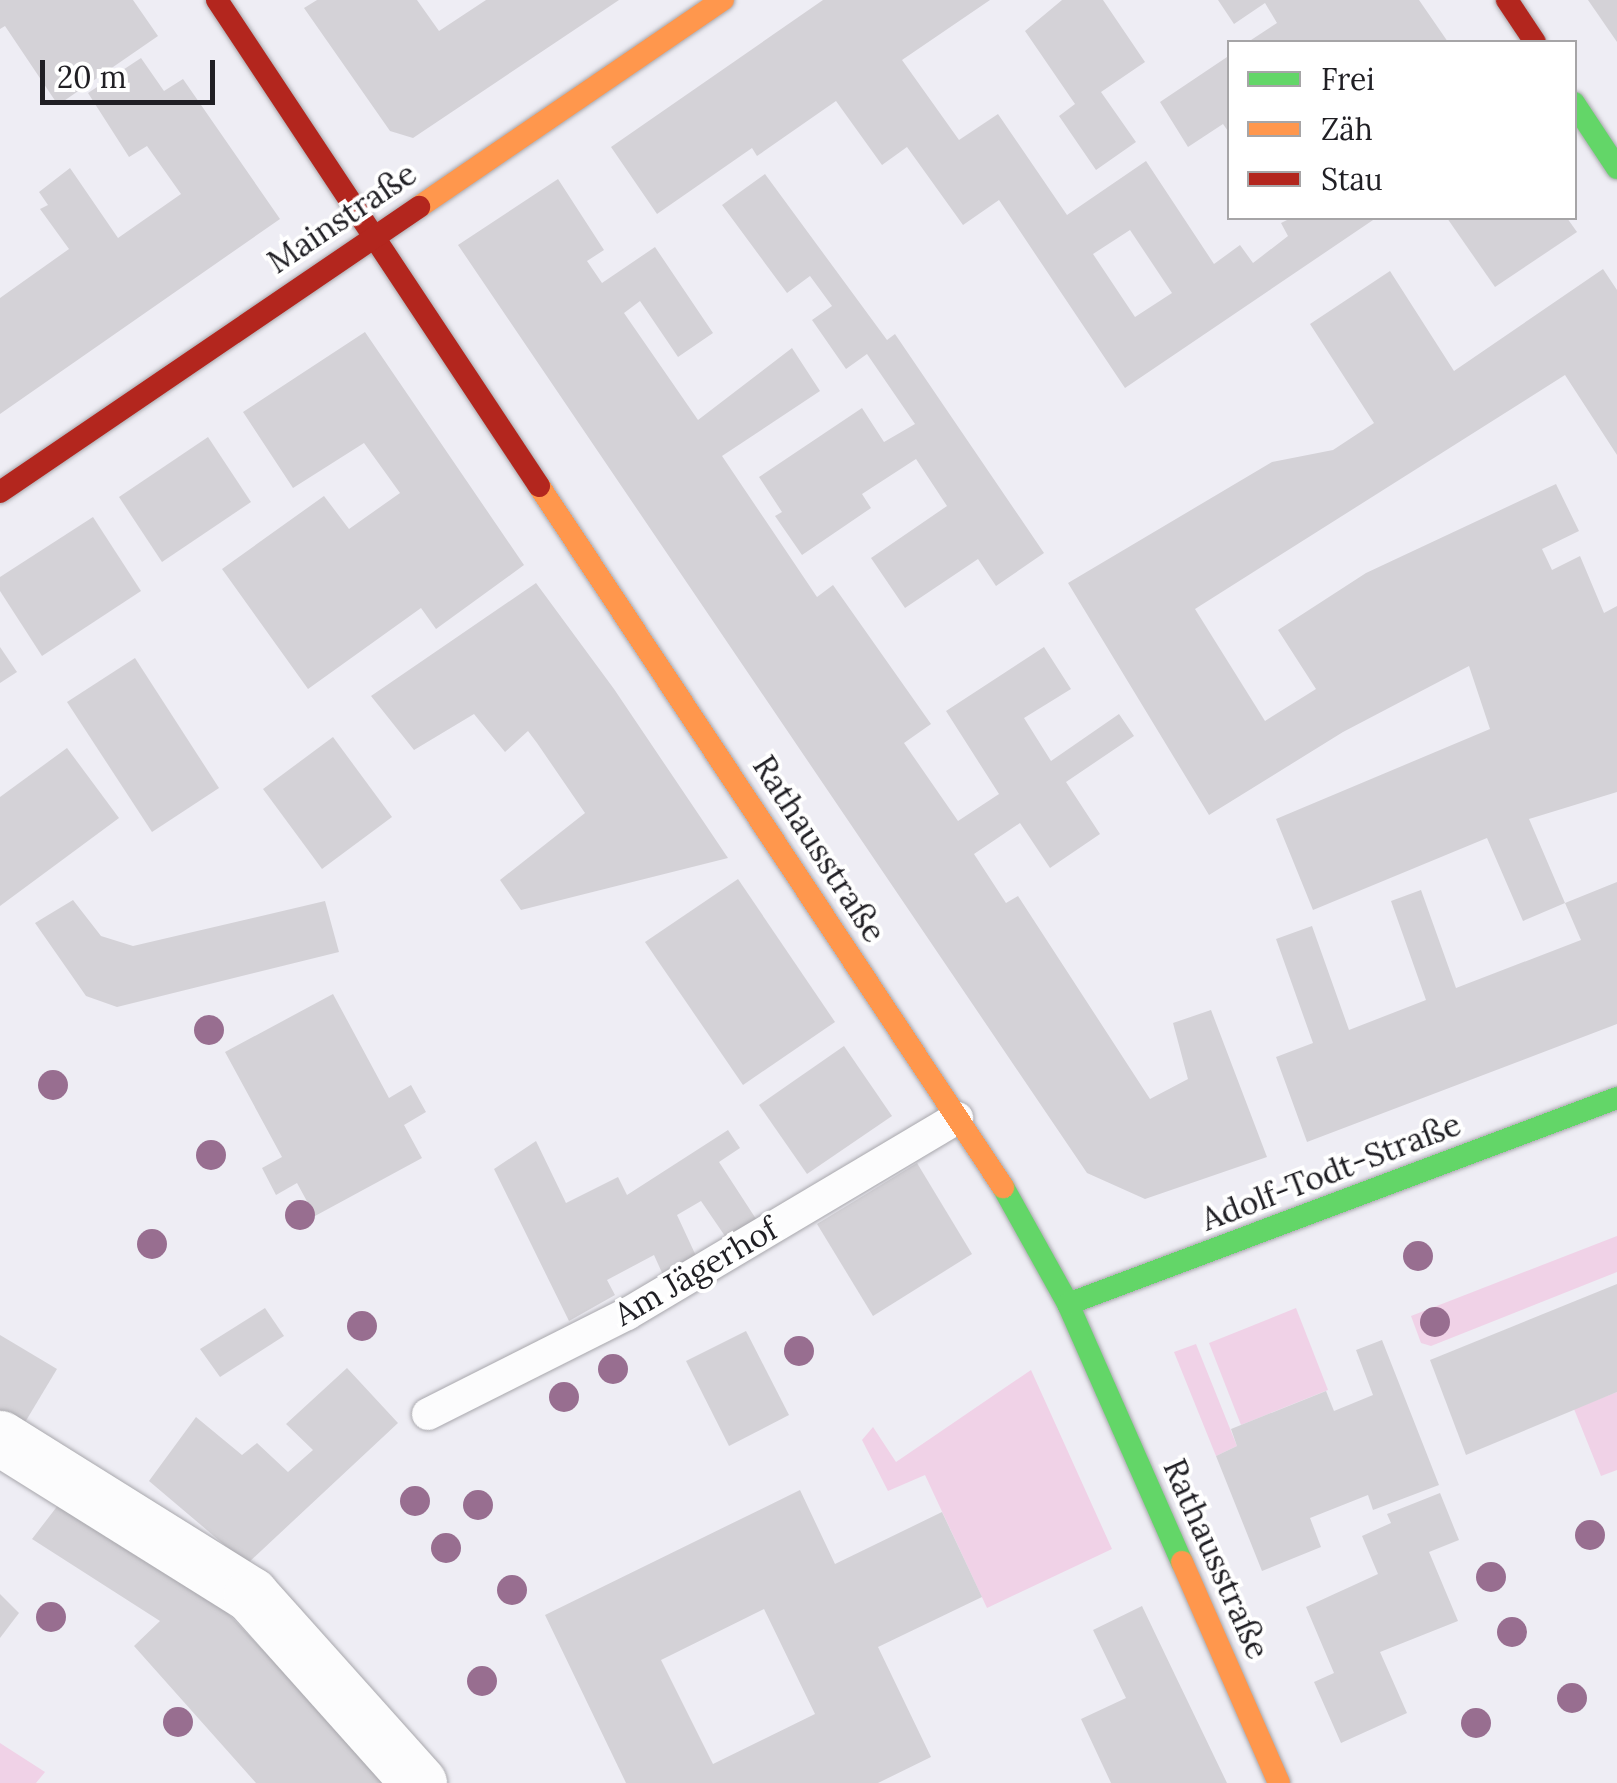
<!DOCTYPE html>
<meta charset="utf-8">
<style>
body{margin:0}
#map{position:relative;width:1617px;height:1783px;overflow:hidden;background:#eeedf4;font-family:Lora,serif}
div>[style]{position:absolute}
.green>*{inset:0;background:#f0d2e7}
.building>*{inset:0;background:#d4d2d7}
.roads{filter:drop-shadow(0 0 2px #a8a7ac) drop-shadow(0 0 2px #a8a7ac)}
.lane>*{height:32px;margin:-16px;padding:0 16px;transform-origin:16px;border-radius:16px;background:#fcfcfd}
.street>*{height:55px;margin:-27.5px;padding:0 27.5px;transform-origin:27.5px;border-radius:27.5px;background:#fcfcfd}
.fast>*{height:22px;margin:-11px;padding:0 11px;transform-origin:11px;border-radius:11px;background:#63d668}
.slow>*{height:22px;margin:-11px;padding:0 11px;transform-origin:11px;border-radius:11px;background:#ff974d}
.jam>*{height:22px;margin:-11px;padding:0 11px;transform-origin:11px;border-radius:11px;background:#b3261e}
.trees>*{width:30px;height:30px;margin:-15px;border-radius:50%;background:#986e90}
span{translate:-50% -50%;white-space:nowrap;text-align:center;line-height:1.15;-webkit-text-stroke:8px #fff;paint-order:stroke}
.street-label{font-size:32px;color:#201f24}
.legend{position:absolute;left:1227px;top:40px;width:350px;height:180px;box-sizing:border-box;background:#fff;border:2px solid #a6a5a7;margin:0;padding:12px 18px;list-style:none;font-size:30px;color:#201f24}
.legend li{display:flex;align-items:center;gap:20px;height:50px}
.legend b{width:50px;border:2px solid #a6a5a7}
.scale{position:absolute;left:40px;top:60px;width:175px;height:45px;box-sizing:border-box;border:5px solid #201f24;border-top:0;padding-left:12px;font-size:30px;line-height:35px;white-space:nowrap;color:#201f24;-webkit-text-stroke:8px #fff;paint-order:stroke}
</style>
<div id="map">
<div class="green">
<i style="clip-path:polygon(1617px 1236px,1617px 1272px,1431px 1346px,1421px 1343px,1411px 1316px)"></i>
<i style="clip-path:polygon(1296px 1308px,1328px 1390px,1241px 1425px,1209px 1343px)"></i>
<i style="clip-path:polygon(1196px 1344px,1237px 1446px,1216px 1456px,1174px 1352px)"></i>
<i style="clip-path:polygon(1031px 1370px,1112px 1549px,987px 1608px,925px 1475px,888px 1491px,862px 1440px,873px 1427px,896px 1462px)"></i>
<i style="clip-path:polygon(1617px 1392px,1617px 1470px,1601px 1476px,1574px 1409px)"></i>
<i style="clip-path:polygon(0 1743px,45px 1772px,36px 1783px,0 1783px)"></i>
</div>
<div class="building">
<i style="clip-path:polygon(0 0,133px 0,158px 36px,58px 105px,5px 26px,0 29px)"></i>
<i style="clip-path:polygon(317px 0,417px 0,439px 31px,486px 0,619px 0,413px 138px,390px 131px,304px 8px)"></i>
<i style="clip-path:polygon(evenodd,823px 0,990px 0,902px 60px,959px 140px,998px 114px,1067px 215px,1146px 161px,1214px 264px,1240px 245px,1253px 263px,1288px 236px,1281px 223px,1291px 218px,1376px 218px,1125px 388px,999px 200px,963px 225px,907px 147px,882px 165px,836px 101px,757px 156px,752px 148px,657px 214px,611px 147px,823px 0,1130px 230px,1172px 293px,1135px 317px,1093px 254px,1130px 230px)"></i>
<i style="clip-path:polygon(1062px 0,1103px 0,1145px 62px,1101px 92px,1136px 142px,1096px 170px,1059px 116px,1075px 104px,1025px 31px)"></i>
<i style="clip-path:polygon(1218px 0,1419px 0,1448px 42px,1248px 42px,1277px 23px,1265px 3px,1234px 24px)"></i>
<i style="clip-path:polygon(1588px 0,1617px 0,1617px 42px)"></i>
<i style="clip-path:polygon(1230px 55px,1230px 134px,1223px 124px,1188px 147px,1160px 102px)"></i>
<i style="clip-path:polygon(141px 58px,164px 91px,183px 79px,280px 219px,0 414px,0 298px,69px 249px,40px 209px,48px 205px,39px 192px,70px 168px,118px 238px,181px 194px,147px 146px,129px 157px,88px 93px)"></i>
<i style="clip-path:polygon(765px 174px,887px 340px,895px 334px,1044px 553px,996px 586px,978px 559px,905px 608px,871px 558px,947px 506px,916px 459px,862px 494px,871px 508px,802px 555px,775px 516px,782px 512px,759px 477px,862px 408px,884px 442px,915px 424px,867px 354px,846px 369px,812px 320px,832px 306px,810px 276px,787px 293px,722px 205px)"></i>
<i style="clip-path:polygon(558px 179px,604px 250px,587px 261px,602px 283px,655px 247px,713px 333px,678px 357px,640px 301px,624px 313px,698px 420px,792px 348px,820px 391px,722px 456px,817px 597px,833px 585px,931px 724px,904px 743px,958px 821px,999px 794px,946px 711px,1044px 647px,1071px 689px,1024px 718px,1051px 761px,1119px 714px,1134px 736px,1066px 782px,1100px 834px,1050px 868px,1020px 823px,974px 854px,1006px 903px,1018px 896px,1150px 1099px,1188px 1079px,1173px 1023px,1211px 1010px,1267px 1157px,1145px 1199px,1087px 1173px,458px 245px)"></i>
<i style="clip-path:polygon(1447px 218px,1567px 218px,1577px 232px,1495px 287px)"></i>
<i style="clip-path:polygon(1603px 269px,1617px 290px,1617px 455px,1565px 375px,1195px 609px,1265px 721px,1316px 689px,1278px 630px,1366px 573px,1556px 484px,1579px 531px,1542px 549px,1552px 570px,1580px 556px,1604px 613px,1617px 606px,1617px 792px,1529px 819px,1565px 903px,1523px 921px,1487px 838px,1313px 910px,1276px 819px,1490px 729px,1469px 666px,1343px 732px,1209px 815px,1068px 583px,1272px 462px,1333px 450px,1374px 423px,1310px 324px,1390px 271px,1454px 371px)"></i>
<i style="clip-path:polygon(365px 332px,524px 565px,436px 629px,421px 608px,308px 689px,222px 569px,324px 496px,349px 529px,400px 493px,364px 443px,293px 488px,243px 412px)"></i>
<i style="clip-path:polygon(208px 437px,251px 502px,162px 562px,119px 497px)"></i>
<i style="clip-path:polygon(93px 517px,141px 591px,42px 656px,0 591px,0 577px)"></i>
<i style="clip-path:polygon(536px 583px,614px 689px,728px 858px,521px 910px,500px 880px,585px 813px,537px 743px,528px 731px,505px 752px,474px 714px,414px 750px,371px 696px)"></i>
<i style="clip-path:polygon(0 647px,17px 672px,0 683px)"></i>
<i style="clip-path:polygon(135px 658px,219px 788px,152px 832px,67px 702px)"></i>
<i style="clip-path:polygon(333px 737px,392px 817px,322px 869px,263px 789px)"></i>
<i style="clip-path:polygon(67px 748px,119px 818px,0 906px,0 797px)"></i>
<i style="clip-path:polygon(738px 879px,835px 1022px,743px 1085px,645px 942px)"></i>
<i style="clip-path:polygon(1617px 882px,1617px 1024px,1307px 1142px,1276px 1057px,1313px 1043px,1276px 939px,1312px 926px,1349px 1030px,1426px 1000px,1391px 901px,1421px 890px,1456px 988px,1581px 940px,1565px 903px)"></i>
<i style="clip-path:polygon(73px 900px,101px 936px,133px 946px,325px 901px,339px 952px,117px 1007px,86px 996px,35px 923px)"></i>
<i style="clip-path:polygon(333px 994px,389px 1098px,411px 1085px,426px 1112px,404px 1125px,422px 1158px,315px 1216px,297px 1183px,276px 1195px,262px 1168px,282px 1157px,225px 1052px)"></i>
<i style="clip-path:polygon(844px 1046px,892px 1116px,807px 1174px,759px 1105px)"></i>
<i style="clip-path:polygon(728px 1130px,740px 1148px,719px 1162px,758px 1222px,729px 1242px,701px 1201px,677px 1215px,697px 1258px,663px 1275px,654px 1255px,607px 1280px,615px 1295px,569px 1321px,494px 1169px,536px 1141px,566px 1203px,618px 1177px,627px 1195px)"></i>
<i style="clip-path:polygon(917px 1163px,972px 1254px,873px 1316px,817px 1224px)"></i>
<i style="clip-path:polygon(1617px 1284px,1617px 1392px,1466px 1455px,1430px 1360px)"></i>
<i style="clip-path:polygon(265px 1308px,284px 1336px,220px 1377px,200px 1349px)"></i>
<i style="clip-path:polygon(746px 1331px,789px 1415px,729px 1446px,686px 1361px)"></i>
<i style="clip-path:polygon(0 1335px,57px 1369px,24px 1424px,0 1410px)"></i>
<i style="clip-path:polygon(1382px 1340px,1439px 1485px,1373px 1510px,1368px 1495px,1310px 1518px,1321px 1547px,1262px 1571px,1216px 1456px,1237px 1446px,1231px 1429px,1326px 1391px,1334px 1411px,1373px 1395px,1356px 1350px)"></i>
<i style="clip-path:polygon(347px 1368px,398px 1423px,247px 1564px,149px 1481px,196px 1417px,242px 1455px,257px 1443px,288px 1472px,313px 1450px,286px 1424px)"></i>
<i style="clip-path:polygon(evenodd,800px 1490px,835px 1564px,942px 1512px,982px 1597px,878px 1647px,931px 1757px,878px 1783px,626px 1783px,545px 1615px,800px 1490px,764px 1609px,815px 1714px,713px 1764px,661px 1660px,764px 1609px)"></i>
<i style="clip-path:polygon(1440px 1493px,1459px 1540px,1429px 1552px,1458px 1621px,1380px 1652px,1407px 1713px,1341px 1743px,1314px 1682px,1334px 1673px,1306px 1607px,1378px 1574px,1362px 1536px,1391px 1523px,1387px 1514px)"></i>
<i style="clip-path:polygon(62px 1500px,200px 1584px,389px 1783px,256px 1783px,134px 1646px,160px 1621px,32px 1539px)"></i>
<i style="clip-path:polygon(0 1594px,19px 1613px,0 1638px)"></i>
<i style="clip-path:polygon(1142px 1606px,1175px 1675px,1227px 1783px,1111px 1783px,1081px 1719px,1126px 1698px,1093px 1630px)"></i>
</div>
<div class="roads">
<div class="lane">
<i style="left:428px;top:1414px;width:223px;rotate:-26.7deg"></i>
<i style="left:627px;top:1314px;width:384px;rotate:-30.7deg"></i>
</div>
<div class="street">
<i style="left:0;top:1438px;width:296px;rotate:32deg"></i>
<i style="left:251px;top:1595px;width:252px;rotate:48.2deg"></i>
</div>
<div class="fast">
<i style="left:1574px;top:103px;width:78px;rotate:56.5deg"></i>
<i style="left:1003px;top:1187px;width:134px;rotate:60.9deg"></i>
<i style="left:1068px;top:1304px;width:282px;rotate:66.2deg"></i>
<i style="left:1068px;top:1304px;width:586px;rotate:-20.57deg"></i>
</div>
<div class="slow">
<i style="left:419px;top:207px;width:368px;rotate:-34.3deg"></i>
<i style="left:539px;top:486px;width:841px;rotate:56.5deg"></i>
<i style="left:1182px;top:1562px;width:241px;rotate:66.3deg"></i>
</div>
<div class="jam">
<i style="left:217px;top:0;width:583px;rotate:56.47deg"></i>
<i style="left:1507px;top:0;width:50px;rotate:56.3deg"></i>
<i style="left:0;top:492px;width:507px;rotate:-34.22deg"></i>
</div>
</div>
<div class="trees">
<i style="left:209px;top:1030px"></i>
<i style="left:53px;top:1085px"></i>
<i style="left:211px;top:1155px"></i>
<i style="left:300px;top:1215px"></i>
<i style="left:152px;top:1244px"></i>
<i style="left:1418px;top:1256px"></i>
<i style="left:1435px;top:1322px"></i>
<i style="left:362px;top:1326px"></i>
<i style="left:799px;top:1351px"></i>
<i style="left:613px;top:1369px"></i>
<i style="left:564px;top:1397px"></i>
<i style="left:415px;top:1501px"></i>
<i style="left:478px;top:1505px"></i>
<i style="left:1590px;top:1535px"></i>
<i style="left:446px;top:1548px"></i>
<i style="left:1491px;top:1577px"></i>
<i style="left:512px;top:1590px"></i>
<i style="left:51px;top:1617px"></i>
<i style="left:1512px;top:1632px"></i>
<i style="left:482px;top:1681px"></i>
<i style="left:1572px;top:1698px"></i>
<i style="left:178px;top:1722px"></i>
<i style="left:1476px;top:1723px"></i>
</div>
<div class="street-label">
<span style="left:342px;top:218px;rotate:-34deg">Mainstraße</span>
<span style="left:819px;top:849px;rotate:57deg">Rathausstraße</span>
<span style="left:1331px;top:1172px;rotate:-21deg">Adolf-Todt-Straße</span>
<span style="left:696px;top:1272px;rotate:-30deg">Am Jägerhof</span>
<span style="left:1216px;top:1559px;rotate:66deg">Rathausstraße</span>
</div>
<ul class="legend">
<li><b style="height:12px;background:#63d668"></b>Frei</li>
<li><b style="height:12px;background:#ff974d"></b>Zäh</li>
<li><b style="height:12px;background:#b3261e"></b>Stau</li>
</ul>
<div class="scale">20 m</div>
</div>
